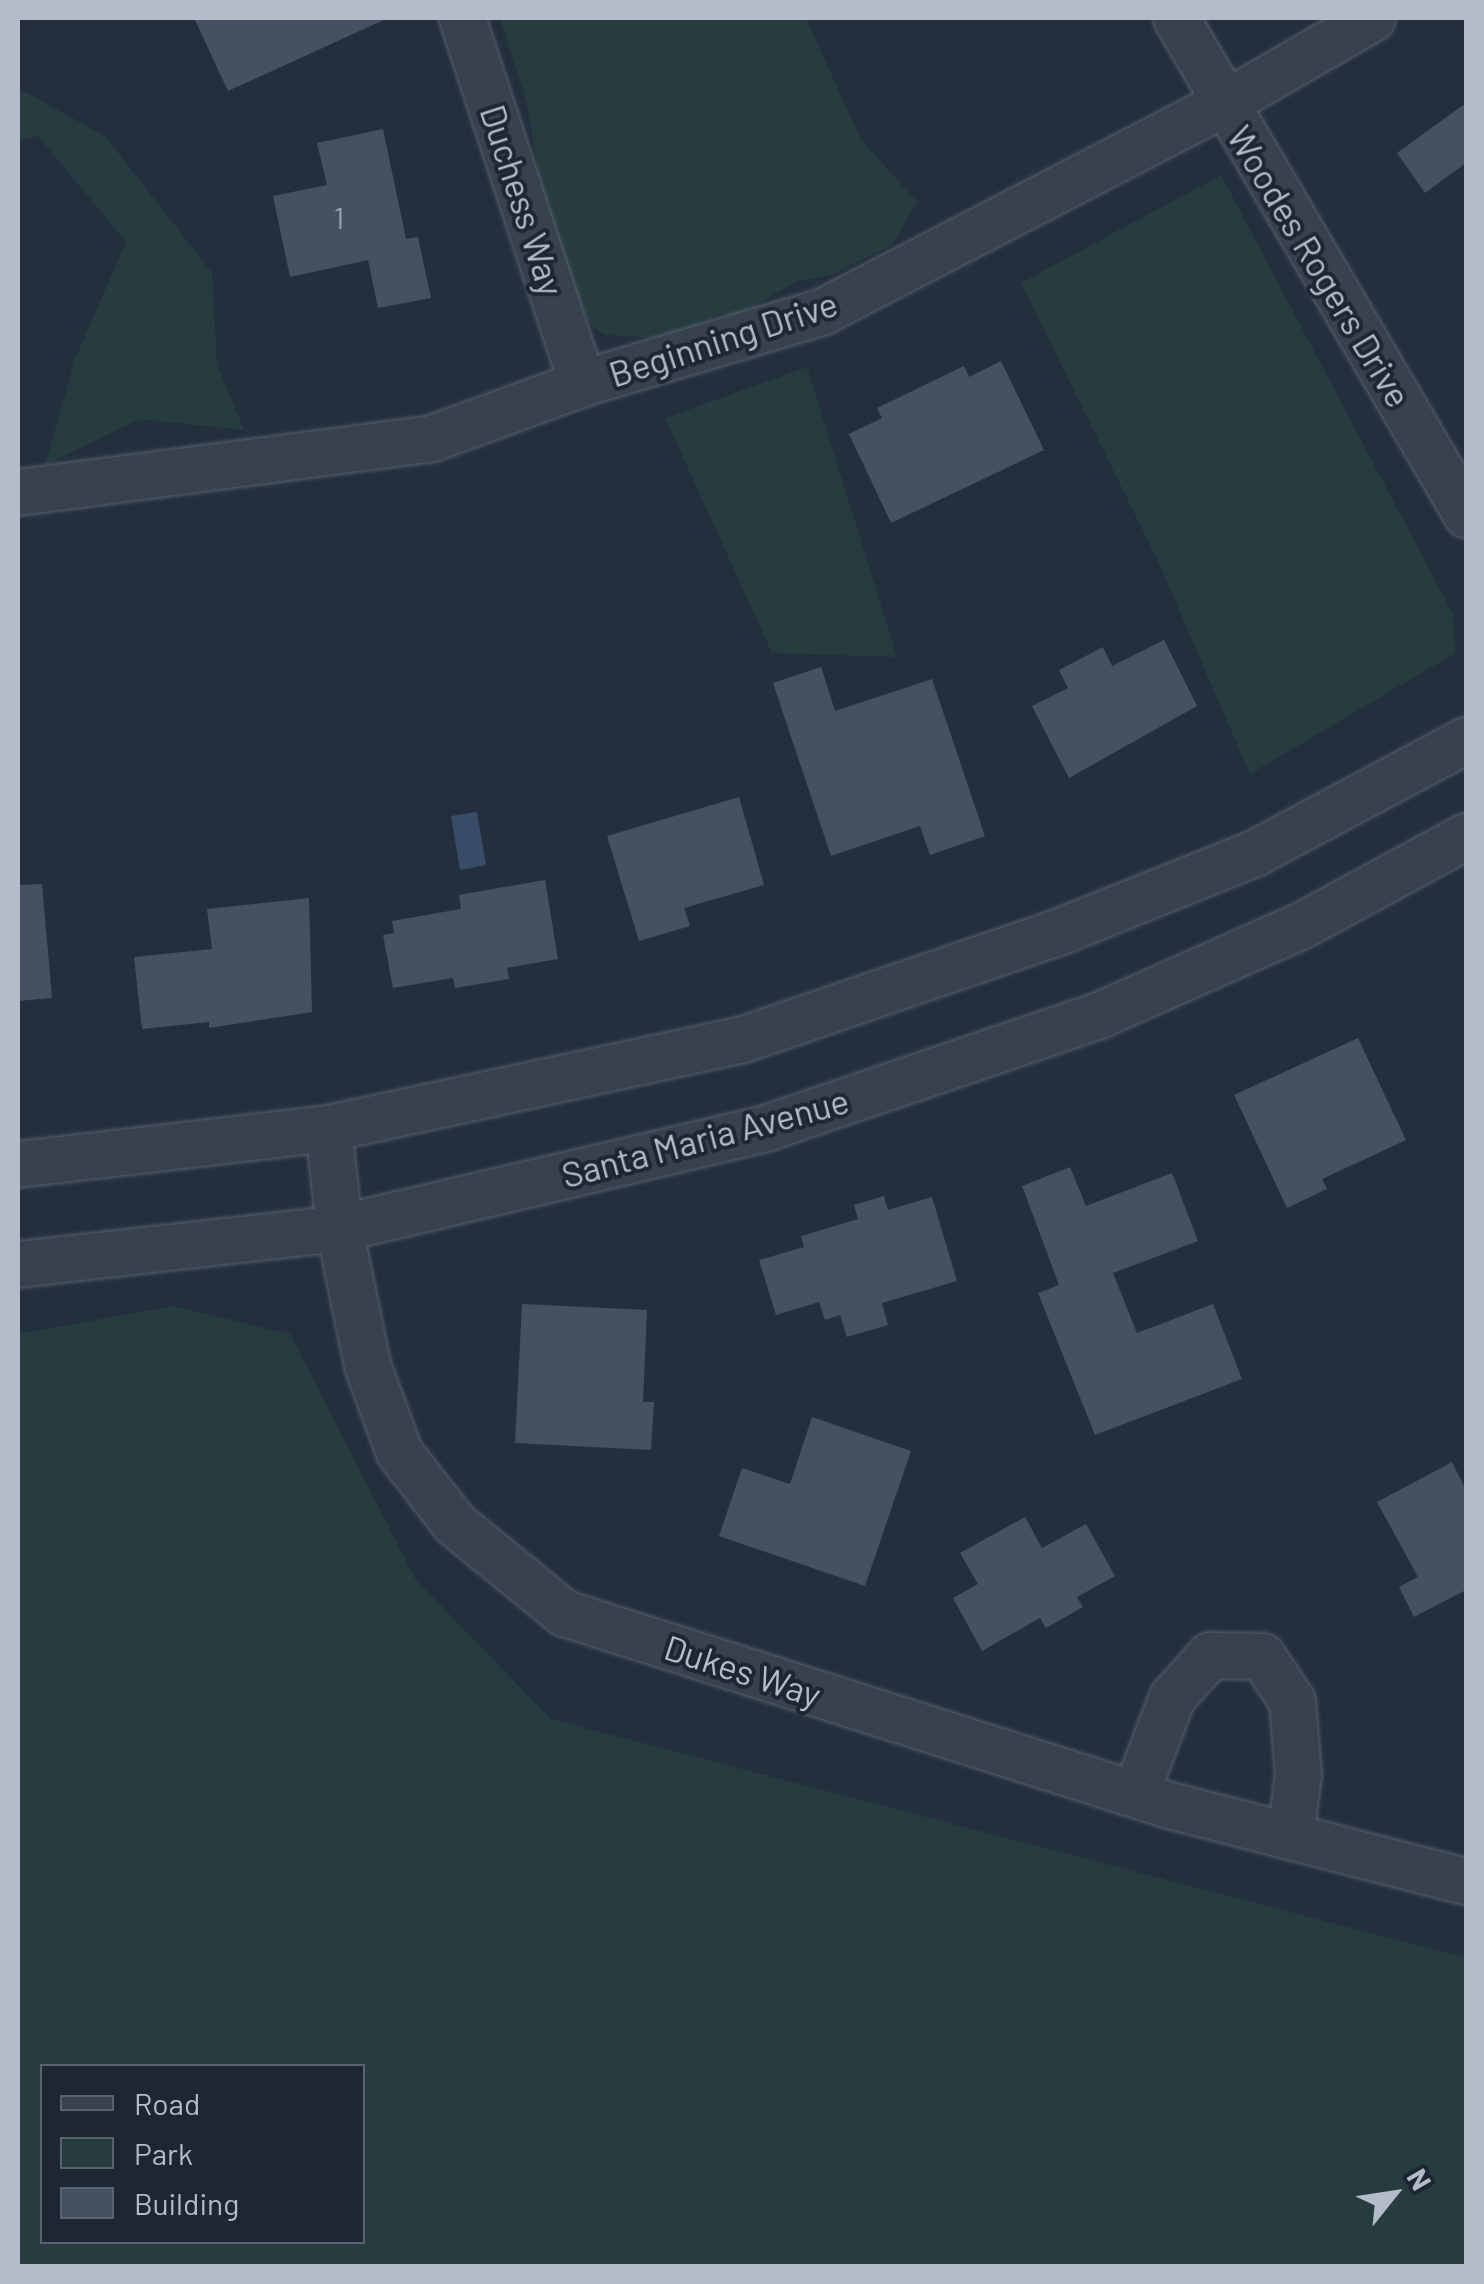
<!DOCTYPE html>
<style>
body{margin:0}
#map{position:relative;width:1484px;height:2284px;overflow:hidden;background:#242f3e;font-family:Barlow,sans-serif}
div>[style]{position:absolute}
.green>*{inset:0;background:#263c3f}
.water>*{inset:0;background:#394c67}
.building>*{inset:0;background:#455162}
.roads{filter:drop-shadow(0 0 2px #565f6c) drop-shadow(0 0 2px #565f6c)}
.minor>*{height:45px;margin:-22.5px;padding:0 22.5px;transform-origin:22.5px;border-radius:22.5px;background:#38414e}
span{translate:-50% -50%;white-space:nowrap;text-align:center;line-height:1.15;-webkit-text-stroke:8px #1d2633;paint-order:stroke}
.number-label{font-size:30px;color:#98a1af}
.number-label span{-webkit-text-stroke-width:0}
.street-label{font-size:35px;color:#b4bcc9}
.frame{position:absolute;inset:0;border:20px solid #b4bcc9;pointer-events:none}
.legend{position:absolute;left:40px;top:2064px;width:325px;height:180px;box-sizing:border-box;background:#1d2633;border:2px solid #59626f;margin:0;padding:12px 18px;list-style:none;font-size:30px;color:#b4bcc9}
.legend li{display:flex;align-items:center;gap:20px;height:50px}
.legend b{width:50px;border:2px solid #59626f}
.north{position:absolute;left:1344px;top:2144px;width:100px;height:100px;-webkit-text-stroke:8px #1d2633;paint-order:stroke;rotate:60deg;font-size:28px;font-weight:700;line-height:40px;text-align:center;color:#b4bcc9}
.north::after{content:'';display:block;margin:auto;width:35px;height:45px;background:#b4bcc9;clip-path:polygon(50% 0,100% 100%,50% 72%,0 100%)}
</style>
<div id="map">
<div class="green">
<i style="clip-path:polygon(500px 18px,806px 18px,860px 138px,917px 202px,892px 245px,832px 275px,797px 281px,739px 316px,720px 314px,676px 339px,605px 335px,591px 325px,550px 244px,527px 103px)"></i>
<i style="clip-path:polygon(18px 88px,105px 136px,212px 273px,217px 364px,244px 430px,140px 419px,45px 465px,75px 359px,126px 242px,38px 136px,18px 140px)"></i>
<i style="clip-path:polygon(1221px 175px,1453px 614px,1455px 653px,1250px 774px,1157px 559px,1021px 283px)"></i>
<i style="clip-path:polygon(807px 367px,897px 657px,772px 653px,665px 418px)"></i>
<i style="clip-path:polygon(evenodd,173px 1306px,290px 1334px,416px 1580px,551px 1719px,1466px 1958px,1466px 2266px,18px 2266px,18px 1334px,173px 1306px,362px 2066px,362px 2242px,42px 2242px,42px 2066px,362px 2066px)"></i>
</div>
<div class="water">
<i style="clip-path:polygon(477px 812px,486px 865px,460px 870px,451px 816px)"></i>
</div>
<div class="building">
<i style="clip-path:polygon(194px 18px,388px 18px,228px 91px)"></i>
<i style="clip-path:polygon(1466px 103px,1466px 163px,1425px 193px,1397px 153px)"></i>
<i style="clip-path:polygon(383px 129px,406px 239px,418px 237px,431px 298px,378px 308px,368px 260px,290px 277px,273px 196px,327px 185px,317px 143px)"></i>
<i style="clip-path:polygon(1001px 361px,1044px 450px,891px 523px,849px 434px,882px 418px,877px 408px,964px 366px,969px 377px)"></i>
<i style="clip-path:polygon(1164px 640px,1197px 706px,1069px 778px,1032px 706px,1068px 688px,1059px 670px,1103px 647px,1112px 666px)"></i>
<i style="clip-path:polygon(821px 667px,835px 711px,932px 679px,985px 836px,930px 855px,920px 826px,831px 856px,773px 683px)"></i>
<i style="clip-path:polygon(739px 797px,764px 885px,684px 908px,690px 926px,639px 941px,607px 836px)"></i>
<i style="clip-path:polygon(545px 880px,558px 959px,507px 968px,509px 979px,455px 988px,453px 978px,393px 988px,383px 935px,394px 933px,392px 921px,461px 909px,459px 895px)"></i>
<i style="clip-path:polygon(42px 884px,52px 998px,18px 1001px,18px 885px)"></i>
<i style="clip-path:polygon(309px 898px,312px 1012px,209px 1028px,209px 1022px,142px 1029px,134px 957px,212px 949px,207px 909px)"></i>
<i style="clip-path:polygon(1358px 1038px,1406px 1140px,1322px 1179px,1327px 1189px,1287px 1208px,1234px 1095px)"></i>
<i style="clip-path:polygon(1070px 1167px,1086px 1206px,1172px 1173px,1198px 1241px,1113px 1273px,1137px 1333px,1213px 1304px,1242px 1379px,1095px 1435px,1038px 1293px,1059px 1285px,1022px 1186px)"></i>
<i style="clip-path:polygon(884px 1196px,888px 1210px,932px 1197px,957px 1281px,882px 1303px,888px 1325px,847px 1337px,840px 1315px,825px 1320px,819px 1302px,776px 1315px,759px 1260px,804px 1247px,801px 1236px,858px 1219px,854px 1205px)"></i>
<i style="clip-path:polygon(522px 1304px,647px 1310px,643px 1402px,654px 1402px,651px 1450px,515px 1443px)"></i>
<i style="clip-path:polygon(812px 1417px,911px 1451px,865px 1586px,719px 1536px,742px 1468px,790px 1484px)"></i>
<i style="clip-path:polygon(1452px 1462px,1466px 1490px,1466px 1590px,1414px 1617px,1399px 1587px,1418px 1577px,1377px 1502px)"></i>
<i style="clip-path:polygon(1025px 1517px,1042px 1548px,1086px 1524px,1115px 1576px,1077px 1597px,1083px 1607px,1046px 1628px,1040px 1618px,982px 1651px,953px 1598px,978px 1584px,960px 1553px)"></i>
</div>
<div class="roads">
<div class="minor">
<i style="left:462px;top:18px;width:384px;rotate:71.8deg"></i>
<i style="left:1176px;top:18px;width:575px;rotate:59.69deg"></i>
<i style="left:18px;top:492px;width:418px;rotate:-7.4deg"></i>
<i style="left:432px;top:438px;width:160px;rotate:-20.1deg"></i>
<i style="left:582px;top:383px;width:252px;rotate:-16.6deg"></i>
<i style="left:823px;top:311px;width:450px;rotate:-27.4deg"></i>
<i style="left:1223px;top:104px;width:172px;rotate:-30deg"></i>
<i style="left:328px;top:1128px;width:101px;rotate:83.7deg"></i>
<i style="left:339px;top:1228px;width:140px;rotate:78.4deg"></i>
<i style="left:367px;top:1365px;width:93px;rotate:69.8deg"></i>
<i style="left:399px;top:1452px;width:90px;rotate:52.2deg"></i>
<i style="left:454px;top:1523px;width:142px;rotate:39.3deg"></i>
<i style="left:564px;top:1613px;width:635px;rotate:17.61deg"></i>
<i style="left:1169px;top:1805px;width:307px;rotate:14.4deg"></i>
<i style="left:18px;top:1164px;width:312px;rotate:-6.6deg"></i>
<i style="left:328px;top:1128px;width:421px;rotate:-12.1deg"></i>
<i style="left:740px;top:1040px;width:333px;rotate:-18.8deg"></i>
<i style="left:1055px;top:933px;width:217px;rotate:-21.9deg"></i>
<i style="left:1256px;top:852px;width:238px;rotate:-28.1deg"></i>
<i style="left:18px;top:1264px;width:323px;rotate:-6.4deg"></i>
<i style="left:339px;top:1228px;width:441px;rotate:-13.2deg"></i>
<i style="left:768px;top:1127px;width:352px;rotate:-18.7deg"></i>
<i style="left:1101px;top:1014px;width:218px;rotate:-23.9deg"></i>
<i style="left:1300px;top:926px;width:189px;rotate:-28.5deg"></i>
<i style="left:1135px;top:1794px;width:104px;rotate:-69.1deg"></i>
<i style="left:1172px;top:1697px;width:57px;rotate:-47.9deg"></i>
<i style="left:1210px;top:1655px;width:52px;rotate:1.1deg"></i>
<i style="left:1262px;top:1656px;width:54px;rotate:56.3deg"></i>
<i style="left:1292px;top:1701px;width:73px;rotate:85.3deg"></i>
<i style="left:1298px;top:1774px;width:63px;rotate:97.4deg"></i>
</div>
</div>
<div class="number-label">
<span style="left:339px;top:217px">1</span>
</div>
<div class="street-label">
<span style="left:523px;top:200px;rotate:72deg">Duchess Way</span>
<span style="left:1320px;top:266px;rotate:59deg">Woodes Rogers Drive</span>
<span style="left:723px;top:338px;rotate:-18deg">Beginning Drive</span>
<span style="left:705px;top:1137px;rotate:-15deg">Santa Maria Avenue</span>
<span style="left:743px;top:1670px;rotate:18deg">Dukes Way</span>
</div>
<div class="frame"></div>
<ul class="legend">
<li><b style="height:12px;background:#38414e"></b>Road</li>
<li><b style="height:28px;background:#263c3f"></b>Park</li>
<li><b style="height:28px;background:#455162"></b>Building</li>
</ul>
<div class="north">N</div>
</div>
